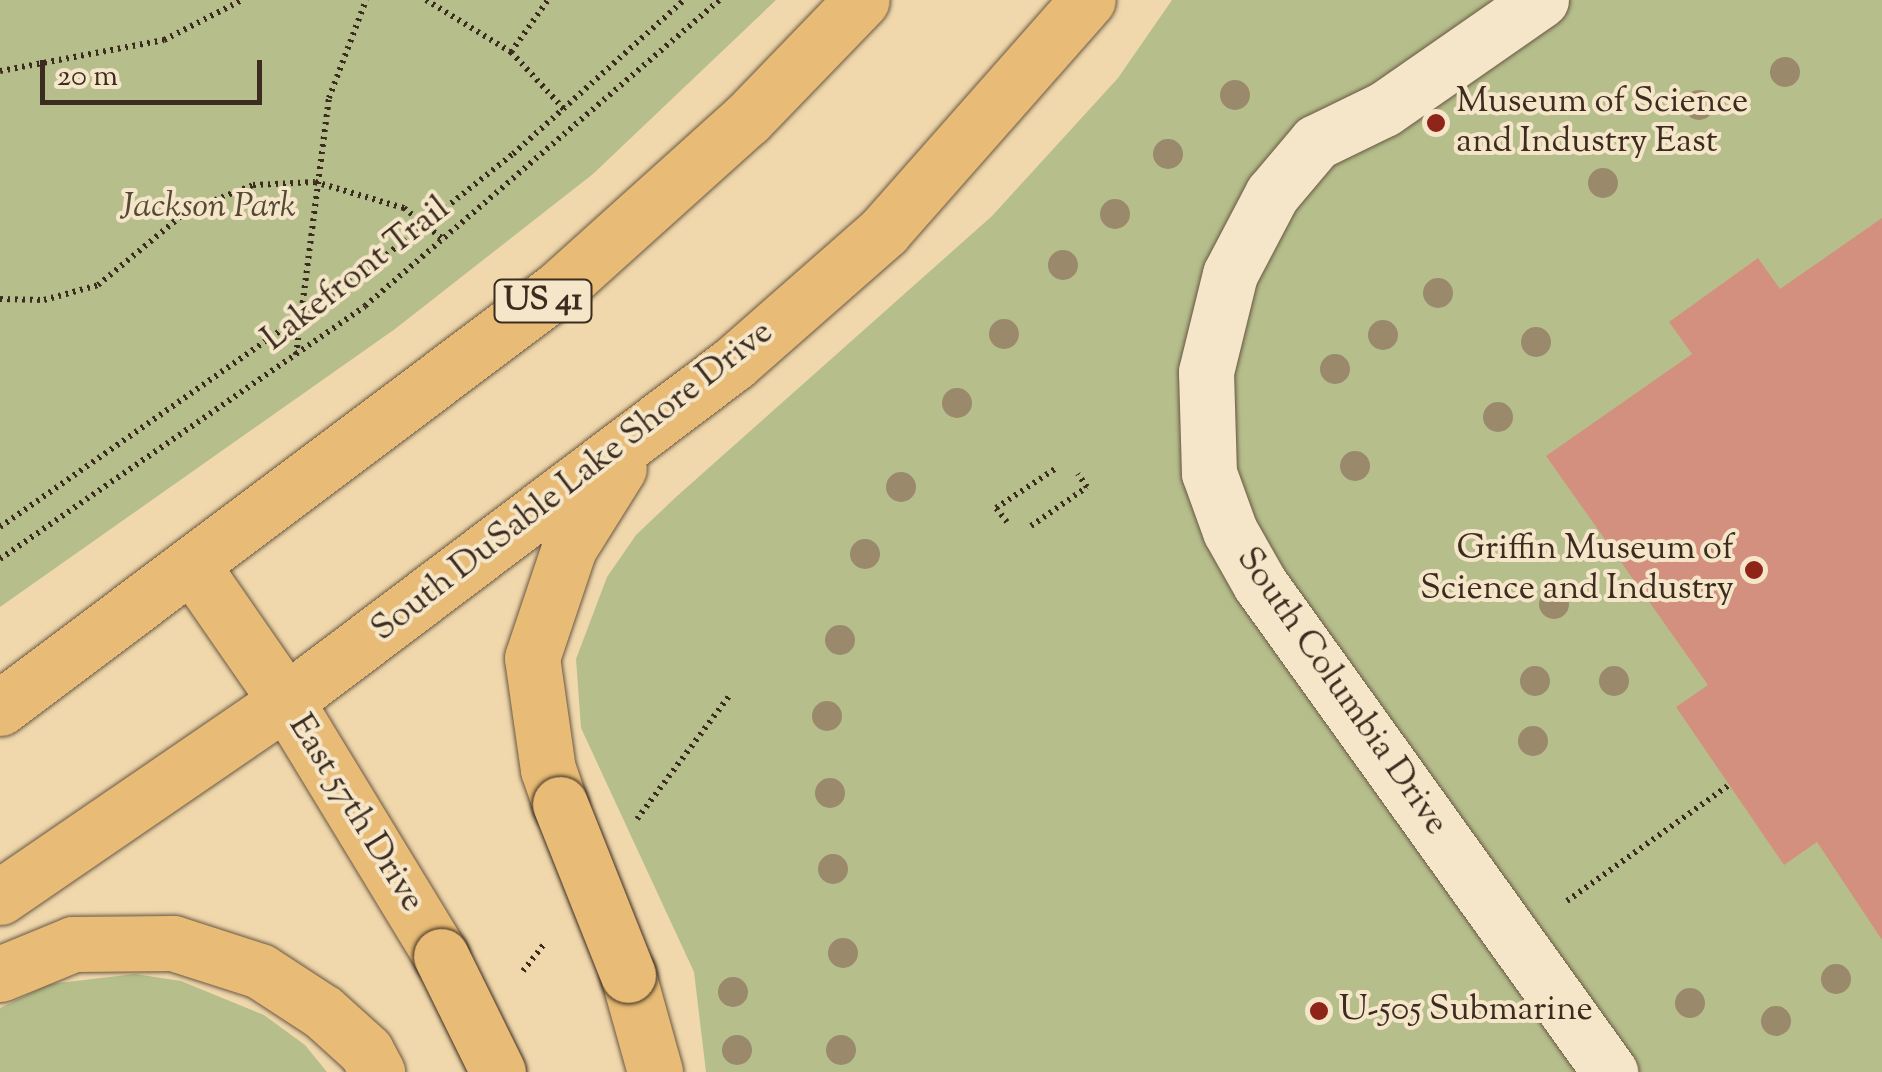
<!DOCTYPE html>
<style>
body{margin:0}
#map{position:relative;width:1882px;height:1072px;overflow:hidden;background:#f0d8ac;font-family:"Sorts Mill Goudy",serif}
div>[style]{position:absolute}
.green>*{inset:0;background:#b6bf8c}
.building>*{inset:0;background:#d4907e}
.path>*{height:6px;margin-top:-3px;transform-origin:0;background:repeating-linear-gradient(90deg,#3c2c20 0 2.5px,transparent 0 7.5px)}
.roads{filter:drop-shadow(0 0 2px #695743) drop-shadow(0 0 2px #695743)}
.minor>*{height:55px;margin:-27.5px;padding:0 27.5px;transform-origin:27.5px;border-radius:27.5px;background:#f5e6c9}
.major>*{height:55px;margin:-27.5px;padding:0 27.5px;transform-origin:27.5px;border-radius:27.5px;background:#e8bc76}
.highway>*{height:55px;margin:-27.5px;padding:0 27.5px;transform-origin:27.5px;border-radius:27.5px;background:#e8bc76}
.bridges{filter:drop-shadow(0 0 2px #3c2c20) drop-shadow(0 0 2px #3c2c20)}
.major-bridge>*{height:55px;margin:-27.5px;padding:0 27.5px;transform-origin:27.5px;border-radius:27.5px;background:#e8bc76}
.highway-bridge>*{height:55px;margin:-27.5px;padding:0 27.5px;transform-origin:27.5px;border-radius:27.5px;background:#e8bc76}
.trees>*{width:30px;height:30px;margin:-15px;border-radius:50%;background:#9a896b}
.dots>*{width:28px;height:28px;translate:-50% -50%;box-sizing:border-box;border:5px solid #f5e6c9;border-radius:50%}
span{translate:-50% -50%;white-space:nowrap;text-align:center;line-height:1.15;-webkit-text-stroke:8px #f5e6c9;paint-order:stroke}
.shield-label span{padding:2px 8px;background:#f5e6c9;border:2px solid;border-radius:8px;-webkit-text-stroke-width:0}
.shield-label{font-size:32px;color:#3c2c20;font-weight:700}
.poi-label{font-size:35px;color:#3c2c20}
.left{translate:0 -50%;text-align:left}
.right{translate:-100% -50%;text-align:right}
.park-label{font-size:35px;color:#544936;font-style:italic}
.street-label{font-size:35px;color:#3c2c20}
.scale{position:absolute;left:40px;top:60px;width:222px;height:45px;box-sizing:border-box;border:5px solid #3c2c20;border-top:0;padding-left:12px;font-size:30px;line-height:35px;white-space:nowrap;color:#3c2c20;-webkit-text-stroke:8px #f5e6c9;paint-order:stroke}
</style>
<div id="map">
<div class="green">
<i style="clip-path:polygon(0 0,776px 0,593px 174px,395px 329px,0 607px)"></i>
<i style="clip-path:polygon(1172px 0,1882px 0,1882px 1072px,706px 1072px,694px 972px,581px 728px,576px 659px,607px 577px,636px 535px,676px 497px,992px 216px,1118px 78px)"></i>
<i style="clip-path:polygon(135px 974px,181px 981px,264px 1015px,305px 1045px,327px 1072px,0 1072px,0 1008px,50px 984px)"></i>
</div>
<div class="building">
<i style="clip-path:polygon(1882px 218px,1882px 940px,1817px 842px,1784px 865px,1676px 707px,1708px 685px,1546px 456px,1692px 354px,1669px 322px,1758px 258px,1780px 289px)"></i>
</div>
<div class="path">
<i style="left:426px;top:0;width:100px;rotate:31.5deg"></i>
<i style="left:511px;top:52px;width:78px;rotate:47.1deg"></i>
<i style="left:511px;top:52px;width:64px;rotate:-54.6deg"></i>
<i style="left:0;top:71px;width:167px;rotate:-10.7deg"></i>
<i style="left:164px;top:40px;width:88px;rotate:-27.1deg"></i>
<i style="left:0;top:299px;width:44px;rotate:1.3deg"></i>
<i style="left:44px;top:300px;width:56px;rotate:-15.5deg"></i>
<i style="left:98px;top:285px;width:116px;rotate:-39.7deg"></i>
<i style="left:187px;top:211px;width:71px;rotate:-21.5deg"></i>
<i style="left:253px;top:185px;width:62px;rotate:-2.8deg"></i>
<i style="left:315px;top:182px;width:93px;rotate:16.3deg"></i>
<i style="left:404px;top:208px;width:51px;rotate:38.7deg"></i>
<i style="left:296px;top:355px;width:259px;rotate:-82.7deg"></i>
<i style="left:329px;top:98px;width:105px;rotate:-69.3deg"></i>
<i style="left:1007px;top:522px;width:18px;rotate:-128deg"></i>
<i style="left:996px;top:508px;width:71px;rotate:-33.5deg"></i>
<i style="left:1031px;top:526px;width:68px;rotate:-34.9deg"></i>
<i style="left:1087px;top:487px;width:16px;rotate:-125deg"></i>
<i style="left:0;top:527px;width:458px;rotate:-35deg"></i>
<i style="left:375px;top:264px;width:176px;rotate:-38.6deg"></i>
<i style="left:513px;top:154px;width:230px;rotate:-42deg"></i>
<i style="left:0;top:559px;width:444px;rotate:-34.7deg"></i>
<i style="left:365px;top:306px;width:469px;rotate:-40.8deg"></i>
<i style="left:637px;top:819px;width:154px;rotate:-53.2deg"></i>
<i style="left:1567px;top:901px;width:199px;rotate:-35.6deg"></i>
<i style="left:523px;top:971px;width:33px;rotate:-52deg"></i>
</div>
<div class="roads">
<div class="minor">
<i style="left:1541px;top:0;width:191px;rotate:145.2deg"></i>
<i style="left:1384px;top:109px;width:76px;rotate:154.1deg"></i>
<i style="left:1316px;top:142px;width:68px;rotate:130.2deg"></i>
<i style="left:1272px;top:194px;width:90px;rotate:117.7deg"></i>
<i style="left:1230px;top:274px;width:101px;rotate:103.8deg"></i>
<i style="left:1206px;top:372px;width:101px;rotate:88.3deg"></i>
<i style="left:1209px;top:473px;width:62px;rotate:70.1deg"></i>
<i style="left:1230px;top:531px;width:61px;rotate:60.5deg"></i>
<i style="left:1260px;top:584px;width:601px;rotate:54.35deg"></i>
</div>
<div class="major">
<i style="left:194px;top:568px;width:162px;rotate:55.3deg"></i>
<i style="left:286px;top:701px;width:298px;rotate:58.7deg"></i>
</div>
<div class="highway">
<i style="left:0;top:708px;width:698px;rotate:-36.9deg"></i>
<i style="left:558px;top:289px;width:254px;rotate:-42deg"></i>
<i style="left:747px;top:119px;width:165px;rotate:-46deg"></i>
<i style="left:560px;top:804px;width:36px;rotate:-109deg"></i>
<i style="left:548px;top:770px;width:113px;rotate:-98.1deg"></i>
<i style="left:532px;top:658px;width:116px;rotate:-71.4deg"></i>
<i style="left:569px;top:548px;width:94px;rotate:-58deg"></i>
<i style="left:0;top:897px;width:347px;rotate:-34.4deg"></i>
<i style="left:286px;top:701px;width:561px;rotate:-37.03deg"></i>
<i style="left:734px;top:363px;width:200px;rotate:-41.3deg"></i>
<i style="left:884px;top:231px;width:308px;rotate:-48.6deg"></i>
<i style="left:0;top:974px;width:79px;rotate:-22.3deg"></i>
<i style="left:73px;top:944px;width:100px;rotate:-0.6deg"></i>
<i style="left:173px;top:943px;width:91px;rotate:17.8deg"></i>
<i style="left:260px;top:971px;width:75px;rotate:33.1deg"></i>
<i style="left:323px;top:1012px;width:58px;rotate:42.2deg"></i>
<i style="left:366px;top:1051px;width:24px;rotate:62deg"></i>
<i style="left:628px;top:975px;width:101px;rotate:74.4deg"></i>
</div>
</div>
<div class="bridges">
<div class="major-bridge">
<i style="left:441px;top:956px;width:129px;rotate:63.8deg"></i>
</div>
<div class="highway-bridge">
<i style="left:560px;top:804px;width:184px;rotate:68.3deg"></i>
</div>
</div>
<div class="trees">
<i style="left:1785px;top:72px"></i>
<i style="left:1235px;top:95px"></i>
<i style="left:1699px;top:105px"></i>
<i style="left:1168px;top:154px"></i>
<i style="left:1603px;top:183px"></i>
<i style="left:1115px;top:214px"></i>
<i style="left:1063px;top:265px"></i>
<i style="left:1438px;top:293px"></i>
<i style="left:1004px;top:334px"></i>
<i style="left:1383px;top:335px"></i>
<i style="left:1536px;top:342px"></i>
<i style="left:1335px;top:369px"></i>
<i style="left:957px;top:403px"></i>
<i style="left:1498px;top:417px"></i>
<i style="left:1355px;top:466px"></i>
<i style="left:901px;top:487px"></i>
<i style="left:865px;top:554px"></i>
<i style="left:1554px;top:604px"></i>
<i style="left:840px;top:640px"></i>
<i style="left:1535px;top:681px"></i>
<i style="left:1614px;top:681px"></i>
<i style="left:827px;top:716px"></i>
<i style="left:1533px;top:741px"></i>
<i style="left:830px;top:793px"></i>
<i style="left:833px;top:869px"></i>
<i style="left:843px;top:953px"></i>
<i style="left:1836px;top:979px"></i>
<i style="left:733px;top:992px"></i>
<i style="left:1690px;top:1003px"></i>
<i style="left:1776px;top:1021px"></i>
<i style="left:737px;top:1050px"></i>
<i style="left:841px;top:1050px"></i>
</div>
<div class="dots">
<i style="left:1436px;top:123px;background:#8f2418"></i>
<i style="left:1754px;top:570px;background:#8f2418"></i>
<i style="left:1319px;top:1011px;background:#8f2418"></i>
</div>
<div class="shield-label">
<span style="left:543px;top:301px">US 41</span>
</div>
<div class="poi-label">
<span class="left" style="left:1456px;top:123px">Museum of Science<br>and Industry East</span>
<span class="right" style="left:1734px;top:570px">Griffin Museum of<br>Science and Industry</span>
<span class="left" style="left:1339px;top:1011px">U-505 Submarine</span>
</div>
<div class="park-label">
<span style="left:208px;top:208px">Jackson Park</span>
</div>
<div class="street-label">
<span style="left:357px;top:275px;rotate:-38deg">Lakefront Trail</span>
<span style="left:573px;top:482px;rotate:-38deg">South DuSable Lake Shore Drive</span>
<span style="left:1341px;top:692px;rotate:55deg">South Columbia Drive</span>
<span style="left:355px;top:814px;rotate:58deg">East 57th Drive</span>
</div>
<div class="scale">20 m</div>
</div>
